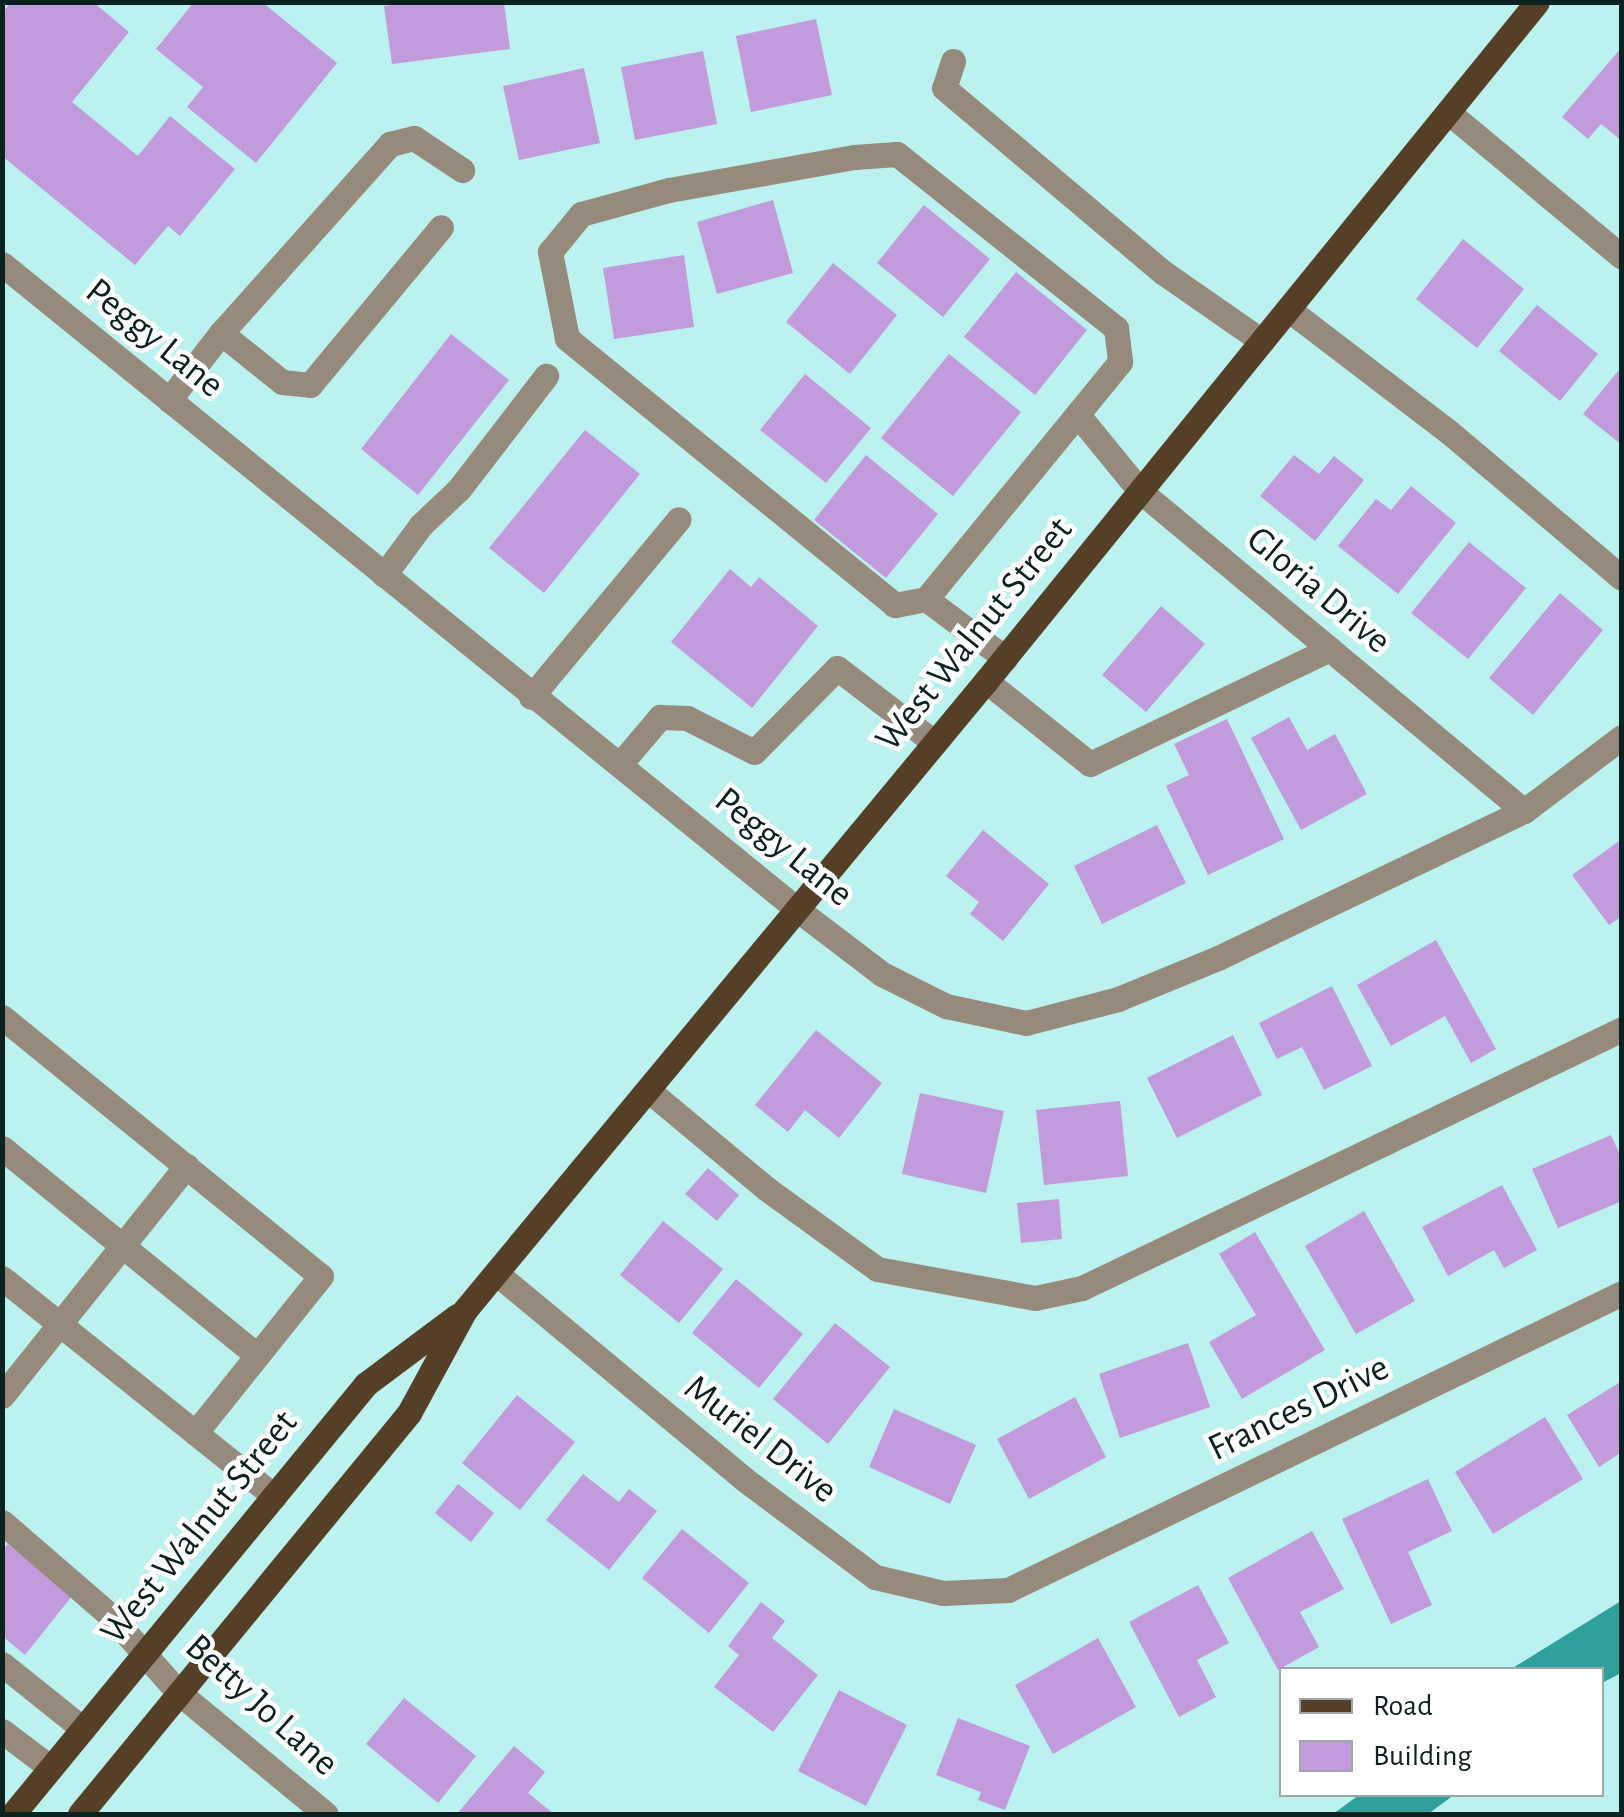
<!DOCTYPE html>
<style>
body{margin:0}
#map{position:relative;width:1624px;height:1817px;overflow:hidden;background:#bbf2ef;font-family:"Alegreya Sans",sans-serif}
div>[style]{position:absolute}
.water>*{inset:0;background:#2fa09c}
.building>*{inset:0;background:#c19bdb}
.minor>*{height:25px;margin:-12.5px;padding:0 12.5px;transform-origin:12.5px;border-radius:12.5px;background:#968a7c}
.major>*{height:25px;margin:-12.5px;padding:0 12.5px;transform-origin:12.5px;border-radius:12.5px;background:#554027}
span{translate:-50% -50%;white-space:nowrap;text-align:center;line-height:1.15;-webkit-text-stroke:9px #fff;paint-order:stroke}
.street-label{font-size:38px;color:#0c2221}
.frame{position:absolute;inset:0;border:5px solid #0c2221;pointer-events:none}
.legend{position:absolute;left:1279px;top:1667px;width:325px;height:130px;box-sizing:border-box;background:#fff;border:2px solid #9ea7a6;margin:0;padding:12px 18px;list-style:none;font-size:30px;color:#0c2221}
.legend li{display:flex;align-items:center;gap:20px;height:50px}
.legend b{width:50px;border:2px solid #9ea7a6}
</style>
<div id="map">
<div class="water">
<i style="clip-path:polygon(1621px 1601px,1621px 1673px,1602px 1683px,1602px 1670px,1511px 1669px)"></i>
<i style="clip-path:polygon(1359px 1795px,1359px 1794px,1454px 1795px,1428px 1814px,1333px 1814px)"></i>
</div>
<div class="building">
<i style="clip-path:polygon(11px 2px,93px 2px,129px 32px,72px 102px,138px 156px,170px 116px,235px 169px,180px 236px,168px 226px,135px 265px,2px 156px,2px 13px)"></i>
<i style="clip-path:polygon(194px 2px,262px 2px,337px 63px,256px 163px,187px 107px,203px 87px,156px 49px)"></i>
<i style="clip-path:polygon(410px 2px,504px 2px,510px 49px,392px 64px,384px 6px)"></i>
<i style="clip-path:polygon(816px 19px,832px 95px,751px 112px,736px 36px)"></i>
<i style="clip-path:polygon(1622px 47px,1622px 141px,1601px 124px,1588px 139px,1562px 117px)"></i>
<i style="clip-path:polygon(703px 51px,717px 124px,635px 140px,621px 67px)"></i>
<i style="clip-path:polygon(584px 68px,600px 143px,519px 160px,503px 86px)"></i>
<i style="clip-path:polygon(773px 200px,793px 273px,717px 294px,697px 222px)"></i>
<i style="clip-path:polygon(924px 205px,990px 259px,943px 317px,877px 263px)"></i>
<i style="clip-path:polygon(1463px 239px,1524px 289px,1477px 348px,1416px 299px)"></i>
<i style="clip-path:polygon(684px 255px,694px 327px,614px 339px,603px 268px)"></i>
<i style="clip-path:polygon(833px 263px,897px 315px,850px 374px,786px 322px)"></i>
<i style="clip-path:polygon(1016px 272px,1087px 330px,1035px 395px,964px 337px)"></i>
<i style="clip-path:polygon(1537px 305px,1598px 354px,1560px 401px,1499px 351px)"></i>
<i style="clip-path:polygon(451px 334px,509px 380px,418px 495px,361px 449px)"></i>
<i style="clip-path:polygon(949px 354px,1021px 412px,953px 496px,881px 438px)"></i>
<i style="clip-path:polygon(1618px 371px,1622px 374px,1622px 445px,1583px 414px)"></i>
<i style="clip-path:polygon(805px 374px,871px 428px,826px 483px,760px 430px)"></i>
<i style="clip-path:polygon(585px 430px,640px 474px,544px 593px,489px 548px)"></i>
<i style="clip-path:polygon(866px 455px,938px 514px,886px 578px,814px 520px)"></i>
<i style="clip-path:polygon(1294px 455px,1319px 474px,1334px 456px,1364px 480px,1315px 541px,1260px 496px)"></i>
<i style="clip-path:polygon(1411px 486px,1456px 523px,1398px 594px,1338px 546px,1376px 499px,1391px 510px)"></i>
<i style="clip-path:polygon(1469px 542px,1526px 588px,1468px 659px,1411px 613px)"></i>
<i style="clip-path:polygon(730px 569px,751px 587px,759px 577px,818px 626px,752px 708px,671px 642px)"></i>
<i style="clip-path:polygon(1560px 593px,1603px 630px,1533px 715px,1489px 678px)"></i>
<i style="clip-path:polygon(1161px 606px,1205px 644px,1146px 712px,1102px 675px)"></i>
<i style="clip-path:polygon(1289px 717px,1307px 750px,1335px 734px,1367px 794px,1301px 830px,1251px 738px)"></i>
<i style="clip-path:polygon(1227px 719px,1284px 839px,1208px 875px,1166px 786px,1189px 775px,1174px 744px)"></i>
<i style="clip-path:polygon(1157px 825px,1186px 883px,1102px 924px,1074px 866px)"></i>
<i style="clip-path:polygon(983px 830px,1049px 884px,1003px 941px,970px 914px,979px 902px,946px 876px)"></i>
<i style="clip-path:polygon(1622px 839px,1622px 916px,1609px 925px,1572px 875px)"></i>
<i style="clip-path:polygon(1436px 940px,1496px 1049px,1471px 1063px,1445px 1016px,1391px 1046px,1357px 985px)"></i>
<i style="clip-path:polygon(1332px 986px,1372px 1066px,1324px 1090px,1302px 1047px,1277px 1059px,1259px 1023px)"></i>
<i style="clip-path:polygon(816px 1030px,882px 1083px,839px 1138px,805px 1110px,788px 1132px,755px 1105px)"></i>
<i style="clip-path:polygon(1233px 1035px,1262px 1095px,1177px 1138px,1147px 1078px)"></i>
<i style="clip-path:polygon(920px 1093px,1004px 1111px,986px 1193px,902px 1174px)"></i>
<i style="clip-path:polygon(1120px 1101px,1128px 1176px,1044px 1185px,1036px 1110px)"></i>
<i style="clip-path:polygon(1611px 1135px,1622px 1159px,1622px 1201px,1558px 1228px,1532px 1169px)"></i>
<i style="clip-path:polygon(708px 1168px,739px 1195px,717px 1221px,685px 1194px)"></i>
<i style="clip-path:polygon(1502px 1185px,1537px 1250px,1504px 1268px,1494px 1250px,1448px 1276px,1422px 1227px)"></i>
<i style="clip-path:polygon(1059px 1199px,1062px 1239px,1021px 1243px,1017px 1203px)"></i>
<i style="clip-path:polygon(1364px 1211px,1415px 1301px,1356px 1334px,1305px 1246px)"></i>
<i style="clip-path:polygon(663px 1221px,723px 1269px,679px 1323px,620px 1275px)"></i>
<i style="clip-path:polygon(1255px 1232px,1325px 1350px,1242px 1399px,1209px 1342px,1256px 1315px,1219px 1254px)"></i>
<i style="clip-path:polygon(736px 1279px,803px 1334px,759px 1388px,692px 1333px)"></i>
<i style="clip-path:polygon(835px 1323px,890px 1367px,828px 1444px,773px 1399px)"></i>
<i style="clip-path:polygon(1188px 1343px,1210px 1407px,1120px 1438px,1099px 1374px)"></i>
<i style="clip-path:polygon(1622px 1381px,1622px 1452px,1599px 1467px,1567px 1415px)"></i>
<i style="clip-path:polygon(517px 1395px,575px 1442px,520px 1510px,462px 1463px)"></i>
<i style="clip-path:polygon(1075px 1397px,1106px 1457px,1029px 1499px,997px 1439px)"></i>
<i style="clip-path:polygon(894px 1409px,976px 1445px,950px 1504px,869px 1467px)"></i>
<i style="clip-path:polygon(1545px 1417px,1583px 1479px,1493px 1534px,1455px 1472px)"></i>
<i style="clip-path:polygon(583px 1474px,619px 1502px,629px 1489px,657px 1511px,609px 1570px,546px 1520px)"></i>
<i style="clip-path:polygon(1428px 1479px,1452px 1531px,1408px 1552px,1432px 1605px,1391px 1624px,1342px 1519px)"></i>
<i style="clip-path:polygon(458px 1484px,494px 1513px,471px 1542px,435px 1513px)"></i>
<i style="clip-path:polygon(682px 1529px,749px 1583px,709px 1633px,642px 1578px)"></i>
<i style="clip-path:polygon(1312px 1531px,1344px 1589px,1300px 1612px,1319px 1647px,1278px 1670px,1228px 1578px)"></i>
<i style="clip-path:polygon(8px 1544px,72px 1596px,25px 1655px,2px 1636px,2px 1550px)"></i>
<i style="clip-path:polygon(1198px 1585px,1229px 1643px,1197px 1660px,1216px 1697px,1179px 1717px,1129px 1622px)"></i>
<i style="clip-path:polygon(761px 1602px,785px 1621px,772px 1638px,818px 1675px,773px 1732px,714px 1687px,739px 1655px,728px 1646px)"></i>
<i style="clip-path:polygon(1098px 1638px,1136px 1707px,1053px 1754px,1015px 1685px)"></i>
<i style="clip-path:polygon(839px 1690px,907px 1725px,866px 1806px,798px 1771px)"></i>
<i style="clip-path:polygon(404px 1698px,476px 1756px,438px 1803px,366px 1744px)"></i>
<i style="clip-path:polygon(958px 1718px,1030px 1746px,1005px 1810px,978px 1800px,981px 1792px,936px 1775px)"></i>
<i style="clip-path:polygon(514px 1746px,545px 1772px,528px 1793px,554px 1814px,457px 1814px)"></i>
</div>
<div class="minor">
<i style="left:953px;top:61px;width:28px;rotate:108deg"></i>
<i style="left:944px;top:88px;width:287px;rotate:40.1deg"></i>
<i style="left:1164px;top:273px;width:119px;rotate:34.8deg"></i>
<i style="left:1448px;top:112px;width:226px;rotate:39.8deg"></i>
<i style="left:897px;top:154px;width:280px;rotate:38.5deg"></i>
<i style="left:1116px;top:328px;width:34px;rotate:83deg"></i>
<i style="left:1120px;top:362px;width:306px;rotate:129.3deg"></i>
<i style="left:926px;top:599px;width:32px;rotate:169deg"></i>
<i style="left:895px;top:605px;width:423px;rotate:-140.9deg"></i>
<i style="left:567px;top:338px;width:88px;rotate:-101.2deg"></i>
<i style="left:550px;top:252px;width:49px;rotate:-50.8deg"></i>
<i style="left:581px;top:214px;width:91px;rotate:-15.3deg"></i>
<i style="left:669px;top:190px;width:188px;rotate:-10.1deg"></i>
<i style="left:854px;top:157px;width:43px;rotate:-4deg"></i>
<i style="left:2px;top:264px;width:1025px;rotate:39.06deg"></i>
<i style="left:798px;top:910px;width:106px;rotate:37.3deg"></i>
<i style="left:882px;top:974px;width:72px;rotate:26.6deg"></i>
<i style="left:946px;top:1006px;width:82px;rotate:12deg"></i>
<i style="left:1026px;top:1023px;width:95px;rotate:-14.6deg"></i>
<i style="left:1118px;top:999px;width:108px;rotate:-22.3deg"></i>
<i style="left:1218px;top:958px;width:339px;rotate:-25.7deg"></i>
<i style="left:1524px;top:811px;width:123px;rotate:-37.1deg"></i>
<i style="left:1288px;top:309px;width:203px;rotate:37.4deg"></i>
<i style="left:1449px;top:432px;width:226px;rotate:40.2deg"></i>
<i style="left:221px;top:333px;width:254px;rotate:-48.2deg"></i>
<i style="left:390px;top:144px;width:25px;rotate:-14deg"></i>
<i style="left:414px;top:138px;width:58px;rotate:33.7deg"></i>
<i style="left:169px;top:400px;width:85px;rotate:-52.2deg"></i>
<i style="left:221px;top:333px;width:78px;rotate:38.8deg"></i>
<i style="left:282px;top:382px;width:28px;rotate:6deg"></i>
<i style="left:310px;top:385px;width:205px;rotate:-50.3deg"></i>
<i style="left:1078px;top:415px;width:98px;rotate:50.8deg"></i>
<i style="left:1140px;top:491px;width:500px;rotate:39.8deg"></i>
<i style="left:384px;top:575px;width:62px;rotate:-53.5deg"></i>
<i style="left:421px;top:525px;width:52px;rotate:-43.5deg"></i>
<i style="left:459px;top:489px;width:143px;rotate:-52.4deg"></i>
<i style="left:926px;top:599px;width:99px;rotate:36.8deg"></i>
<i style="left:986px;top:681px;width:133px;rotate:38.6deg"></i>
<i style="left:1090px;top:764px;width:266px;rotate:-25.6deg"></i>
<i style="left:531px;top:697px;width:231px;rotate:-50.3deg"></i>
<i style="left:620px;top:764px;width:62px;rotate:-49.6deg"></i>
<i style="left:660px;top:717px;width:27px;rotate:2deg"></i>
<i style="left:687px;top:718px;width:75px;rotate:26.9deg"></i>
<i style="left:754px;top:752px;width:118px;rotate:-45.3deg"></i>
<i style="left:837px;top:668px;width:123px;rotate:37.4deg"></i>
<i style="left:2px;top:1017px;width:411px;rotate:39.1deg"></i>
<i style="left:321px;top:1276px;width:201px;rotate:128.7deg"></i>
<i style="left:648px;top:1090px;width:155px;rotate:39.8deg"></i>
<i style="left:767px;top:1189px;width:136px;rotate:36deg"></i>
<i style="left:877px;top:1269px;width:161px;rotate:10.4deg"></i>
<i style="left:1035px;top:1298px;width:48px;rotate:-12deg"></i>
<i style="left:1082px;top:1288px;width:599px;rotate:-25.62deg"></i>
<i style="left:2px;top:1148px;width:328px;rotate:39.1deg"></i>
<i style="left:496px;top:1273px;width:322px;rotate:39.7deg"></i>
<i style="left:744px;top:1479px;width:164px;rotate:36.8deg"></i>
<i style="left:875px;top:1577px;width:70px;rotate:13.2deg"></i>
<i style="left:943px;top:1593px;width:65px;rotate:-2.6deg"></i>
<i style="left:1008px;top:1590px;width:682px;rotate:-25.81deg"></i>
<i style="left:2px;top:1278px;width:349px;rotate:38.7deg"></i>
<i style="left:2px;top:1396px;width:295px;rotate:-51.3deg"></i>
<i style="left:2px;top:1522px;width:144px;rotate:40.8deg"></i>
<i style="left:111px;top:1616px;width:103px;rotate:48.6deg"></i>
<i style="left:179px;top:1693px;width:190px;rotate:39.5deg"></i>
<i style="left:2px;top:1664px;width:104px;rotate:38.7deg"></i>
<i style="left:2px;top:1731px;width:61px;rotate:37.1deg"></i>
</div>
<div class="major">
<i style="left:13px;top:1814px;width:556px;rotate:-50.62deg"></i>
<i style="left:366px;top:1384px;width:114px;rotate:-36.8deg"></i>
<i style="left:80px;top:1814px;width:519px;rotate:-50.63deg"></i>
<i style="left:409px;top:1413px;width:117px;rotate:-61.5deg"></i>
<i style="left:465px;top:1310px;width:817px;rotate:-50.37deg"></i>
<i style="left:986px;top:681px;width:874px;rotate:-50.94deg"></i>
</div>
<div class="street-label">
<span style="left:154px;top:339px;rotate:39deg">Peggy Lane</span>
<span style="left:1318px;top:591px;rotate:40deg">Gloria Drive</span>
<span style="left:975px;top:635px;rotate:-51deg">West Walnut Street</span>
<span style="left:783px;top:848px;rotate:39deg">Peggy Lane</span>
<span style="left:1299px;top:1409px;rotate:-26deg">Frances Drive</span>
<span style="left:760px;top:1440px;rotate:38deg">Muriel Drive</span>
<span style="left:200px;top:1528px;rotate:-51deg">West Walnut Street</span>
<span style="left:261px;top:1706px;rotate:42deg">Betty Jo Lane</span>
</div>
<div class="frame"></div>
<ul class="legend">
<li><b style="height:12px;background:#554027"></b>Road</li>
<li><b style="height:28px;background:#c19bdb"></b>Building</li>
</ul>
</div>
